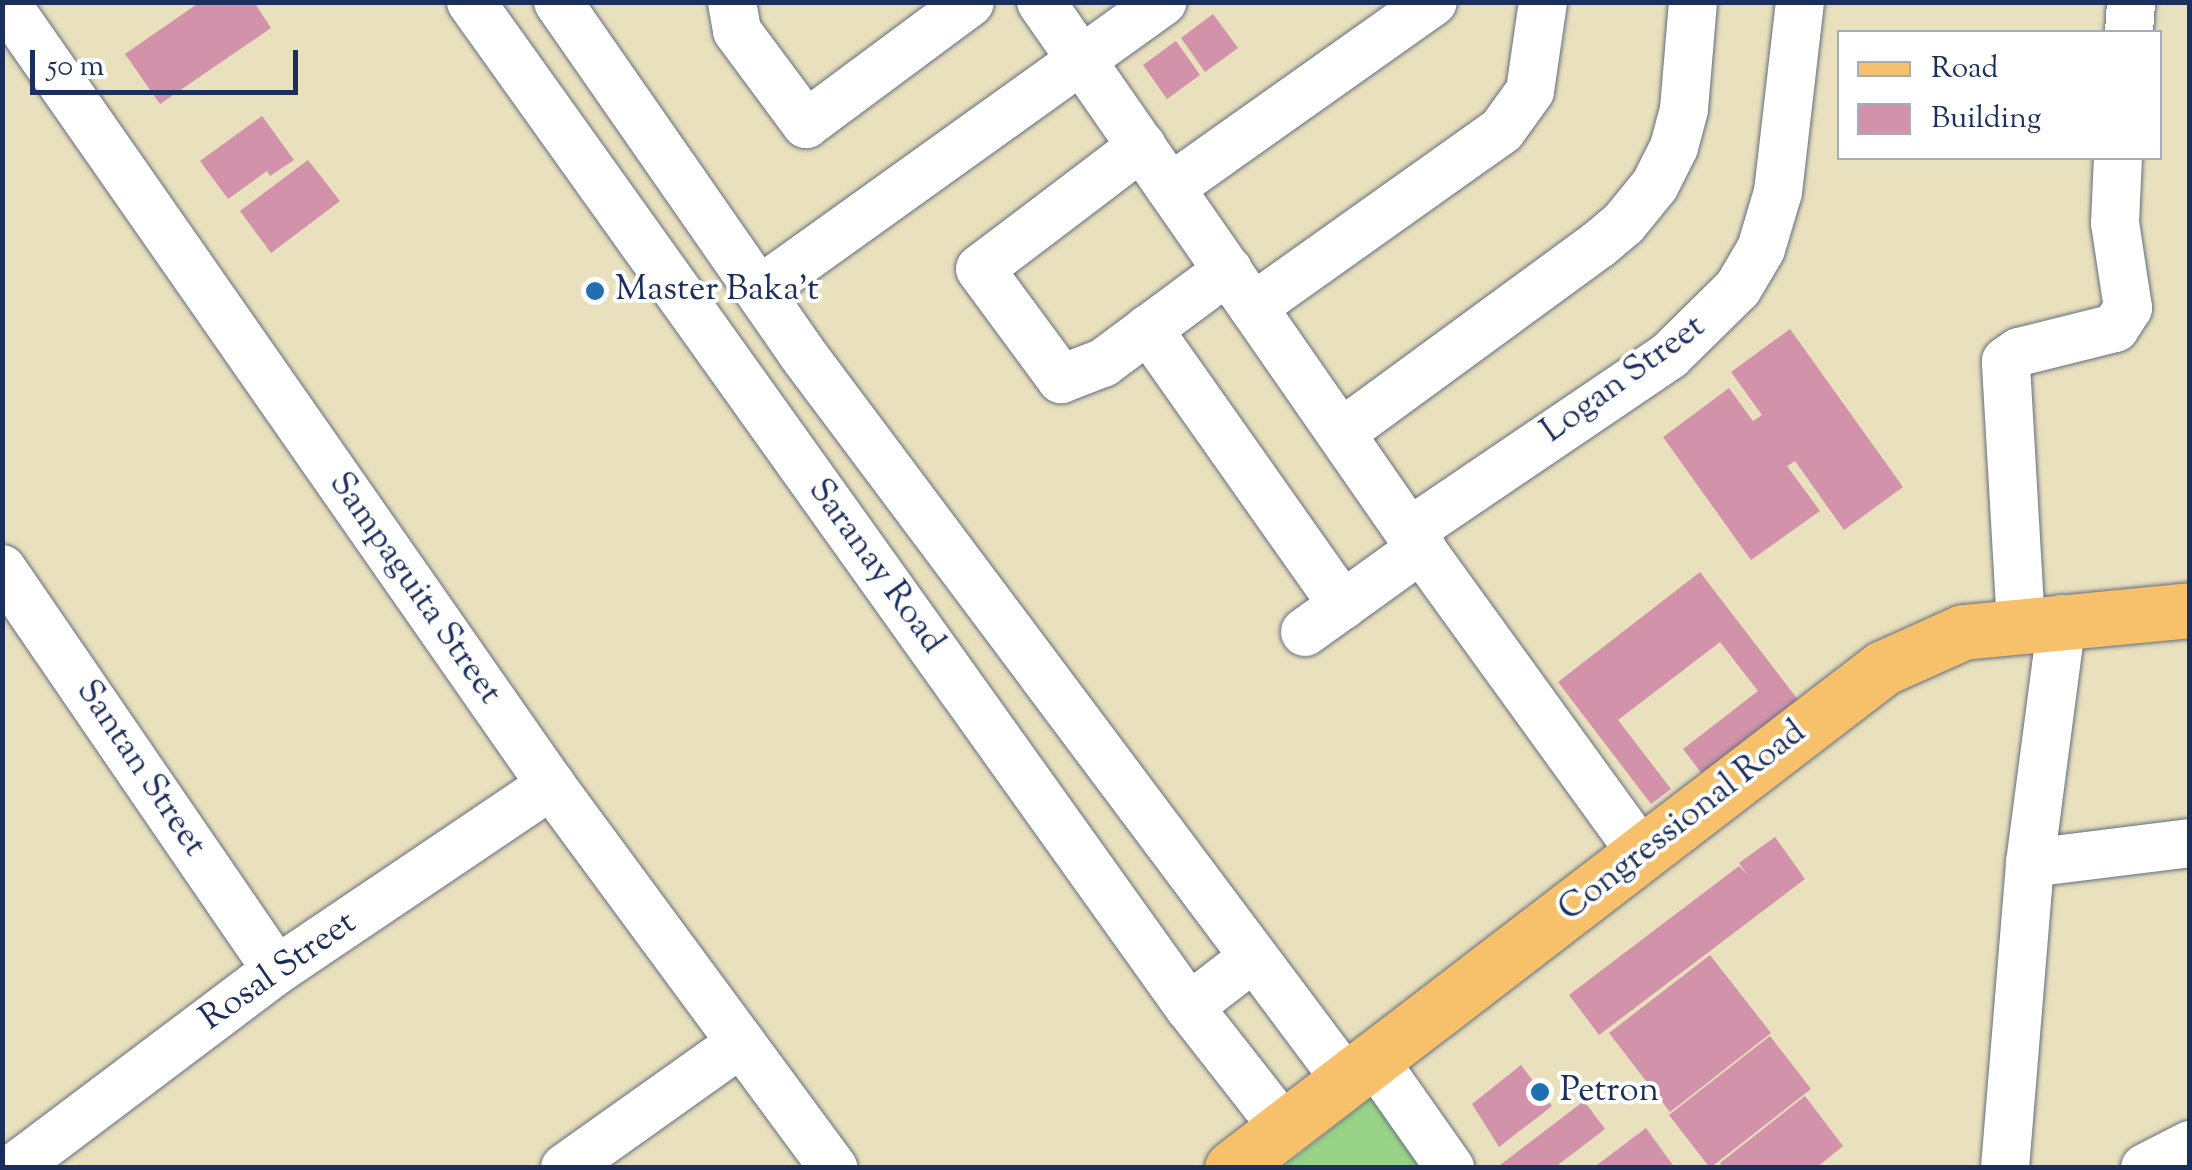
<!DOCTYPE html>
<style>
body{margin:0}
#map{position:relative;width:2192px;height:1170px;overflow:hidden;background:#e9e0bd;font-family:"Sorts Mill Goudy",serif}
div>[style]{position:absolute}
.green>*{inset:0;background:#98d387}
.building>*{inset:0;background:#d293aa}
.roads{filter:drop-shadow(0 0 2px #636d7f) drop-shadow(0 0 2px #636d7f)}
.minor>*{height:48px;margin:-24px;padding:0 24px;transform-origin:24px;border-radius:24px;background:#fff}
.major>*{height:55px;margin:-27.5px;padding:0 27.5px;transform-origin:27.5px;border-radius:27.5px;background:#f7c06b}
.dots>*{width:28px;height:28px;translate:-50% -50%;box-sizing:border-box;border:5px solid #fff;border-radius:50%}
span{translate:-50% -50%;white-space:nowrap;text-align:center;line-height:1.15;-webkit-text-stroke:8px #fff;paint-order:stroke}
.poi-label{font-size:35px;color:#1b2f5e}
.left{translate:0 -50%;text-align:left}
.street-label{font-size:35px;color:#1b2f5e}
.frame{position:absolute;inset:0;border:5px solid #1b2f5e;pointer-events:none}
.legend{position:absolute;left:1837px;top:30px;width:325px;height:130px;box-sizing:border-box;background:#fff;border:2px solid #a4acbf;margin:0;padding:12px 18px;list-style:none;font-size:30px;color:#1b2f5e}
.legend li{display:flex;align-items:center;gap:20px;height:50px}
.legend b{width:50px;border:2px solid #a4acbf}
.scale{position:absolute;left:30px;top:50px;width:268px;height:45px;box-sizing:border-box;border:5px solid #1b2f5e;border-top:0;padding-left:12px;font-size:30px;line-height:35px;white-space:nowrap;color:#1b2f5e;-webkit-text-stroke:8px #fff;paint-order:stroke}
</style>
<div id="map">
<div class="green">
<i style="clip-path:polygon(1381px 1090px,1437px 1168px,1282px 1168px)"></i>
</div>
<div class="building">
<i style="clip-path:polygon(200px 2px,254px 2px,271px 28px,160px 104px,125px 54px)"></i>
<i style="clip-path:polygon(1213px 14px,1238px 48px,1205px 72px,1181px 38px)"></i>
<i style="clip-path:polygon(1176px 41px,1200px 75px,1167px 99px,1143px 65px)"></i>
<i style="clip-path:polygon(262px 116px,294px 160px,270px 176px,267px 171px,228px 199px,200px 161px)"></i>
<i style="clip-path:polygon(308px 160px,340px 201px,271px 253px,240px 211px)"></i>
<i style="clip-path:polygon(1790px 329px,1903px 487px,1844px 530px,1795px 461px,1787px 466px,1820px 511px,1751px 560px,1663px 437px,1729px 388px,1753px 421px,1762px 415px,1731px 372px)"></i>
<i style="clip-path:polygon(1700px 572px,1799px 701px,1703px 775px,1683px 749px,1758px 691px,1720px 642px,1618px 720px,1671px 789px,1651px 804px,1558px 682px)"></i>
<i style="clip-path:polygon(1775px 837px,1805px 879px,1599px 1035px,1569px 995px,1739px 866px,1747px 874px,1739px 863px)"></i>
<i style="clip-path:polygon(1710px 955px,1771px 1033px,1670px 1112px,1609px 1033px)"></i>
<i style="clip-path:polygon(1770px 1036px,1811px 1089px,1710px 1168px,1669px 1115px)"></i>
<i style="clip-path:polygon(1521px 1065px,1552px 1106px,1499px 1147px,1472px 1104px)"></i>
<i style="clip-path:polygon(1805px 1096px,1843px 1146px,1816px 1168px,1723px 1168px,1720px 1163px)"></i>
<i style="clip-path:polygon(1584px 1101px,1605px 1129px,1554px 1168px,1496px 1168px)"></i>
<i style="clip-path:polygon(1646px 1128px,1675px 1168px,1593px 1168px)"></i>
</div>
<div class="roads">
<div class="minor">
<i style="left:5px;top:2px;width:955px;rotate:55.11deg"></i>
<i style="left:551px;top:785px;width:476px;rotate:53.6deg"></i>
<i style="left:471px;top:2px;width:1235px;rotate:54.46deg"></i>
<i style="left:1189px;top:1007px;width:152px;rotate:51.9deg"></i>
<i style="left:558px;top:2px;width:426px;rotate:55.2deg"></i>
<i style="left:801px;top:352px;width:909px;rotate:53.18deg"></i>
<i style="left:732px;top:2px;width:29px;rotate:80deg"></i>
<i style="left:737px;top:31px;width:116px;rotate:53.4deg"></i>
<i style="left:806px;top:124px;width:204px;rotate:-36.6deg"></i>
<i style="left:1041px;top:2px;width:645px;rotate:55.23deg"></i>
<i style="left:1409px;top:532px;width:397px;rotate:54.1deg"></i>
<i style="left:2129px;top:32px;width:30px;rotate:-86deg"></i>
<i style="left:1142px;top:146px;width:203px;rotate:142.8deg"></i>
<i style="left:980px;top:269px;width:137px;rotate:53.6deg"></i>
<i style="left:1061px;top:379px;width:45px;rotate:-20.9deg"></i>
<i style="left:1103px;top:363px;width:156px;rotate:-36.6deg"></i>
<i style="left:1170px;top:188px;width:322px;rotate:-35.3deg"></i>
<i style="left:760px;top:290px;width:495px;rotate:-35.6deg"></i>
<i style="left:1253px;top:307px;width:305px;rotate:-35.4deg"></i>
<i style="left:1502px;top:130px;width:48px;rotate:-54.3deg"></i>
<i style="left:1530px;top:91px;width:90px;rotate:-81.7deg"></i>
<i style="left:1148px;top:329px;width:338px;rotate:54.8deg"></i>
<i style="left:1341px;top:433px;width:318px;rotate:-36.2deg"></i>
<i style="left:1598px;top:245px;width:34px;rotate:-40deg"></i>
<i style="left:1624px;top:223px;width:49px;rotate:-50.8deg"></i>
<i style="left:1655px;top:185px;width:42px;rotate:-63.4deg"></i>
<i style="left:1674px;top:147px;width:39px;rotate:-75deg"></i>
<i style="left:1684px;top:109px;width:107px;rotate:-85.2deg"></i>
<i style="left:1409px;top:532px;width:315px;rotate:-34.1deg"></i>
<i style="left:1670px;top:355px;width:95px;rotate:-44.6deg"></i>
<i style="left:1738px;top:288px;width:45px;rotate:-59.5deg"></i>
<i style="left:1761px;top:249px;width:59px;rotate:-73.4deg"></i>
<i style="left:1778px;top:192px;width:191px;rotate:-83.4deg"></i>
<i style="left:2px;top:569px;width:486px;rotate:55.6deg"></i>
<i style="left:2021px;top:625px;width:264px;rotate:-93.3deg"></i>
<i style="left:2006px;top:361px;width:16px;rotate:-35deg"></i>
<i style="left:2019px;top:352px;width:99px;rotate:-14deg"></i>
<i style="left:2115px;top:328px;width:24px;rotate:-57deg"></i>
<i style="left:2128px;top:308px;width:86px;rotate:-98.7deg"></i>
<i style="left:2115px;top:223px;width:65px;rotate:-87.4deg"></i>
<i style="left:1305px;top:632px;width:144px;rotate:-35.7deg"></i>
<i style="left:2030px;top:863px;width:161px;rotate:-7.1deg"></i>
<i style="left:1189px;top:1007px;width:82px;rotate:-37.6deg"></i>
<i style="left:1372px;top:1057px;width:136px;rotate:54.9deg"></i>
<i style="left:14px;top:1168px;width:329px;rotate:-37deg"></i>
<i style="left:277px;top:970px;width:331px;rotate:-34deg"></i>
<i style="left:565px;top:1168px;width:216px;rotate:-35.4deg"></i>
<i style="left:2005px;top:1168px;width:306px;rotate:-85.3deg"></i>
<i style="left:2030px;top:863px;width:246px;rotate:-82.5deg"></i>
<i style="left:2145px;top:1168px;width:51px;rotate:-27.1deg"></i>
</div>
<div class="major">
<i style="left:1232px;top:1168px;width:821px;rotate:-37.53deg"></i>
<i style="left:1883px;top:668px;width:88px;rotate:-24.2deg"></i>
<i style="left:1963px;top:632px;width:228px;rotate:-5.5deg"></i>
</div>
</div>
<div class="dots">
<i style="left:595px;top:291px;background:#1f6fb2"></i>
<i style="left:1540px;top:1092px;background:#1f6fb2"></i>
</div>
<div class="poi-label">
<span class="left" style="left:615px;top:291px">Master Baka't</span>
<span class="left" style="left:1560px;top:1092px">Petron</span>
</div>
<div class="street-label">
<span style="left:1624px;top:380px;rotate:-36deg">Logan Street</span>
<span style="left:875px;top:567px;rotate:54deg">Saranay Road</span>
<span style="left:414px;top:589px;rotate:55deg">Sampaguita Street</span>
<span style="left:140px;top:769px;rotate:56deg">Santan Street</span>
<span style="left:1683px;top:822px;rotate:-38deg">Congressional Road</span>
<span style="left:279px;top:972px;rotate:-35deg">Rosal Street</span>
</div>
<div class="frame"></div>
<ul class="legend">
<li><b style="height:12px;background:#f7c06b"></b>Road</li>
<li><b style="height:28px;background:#d293aa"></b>Building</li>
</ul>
<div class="scale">50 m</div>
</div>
